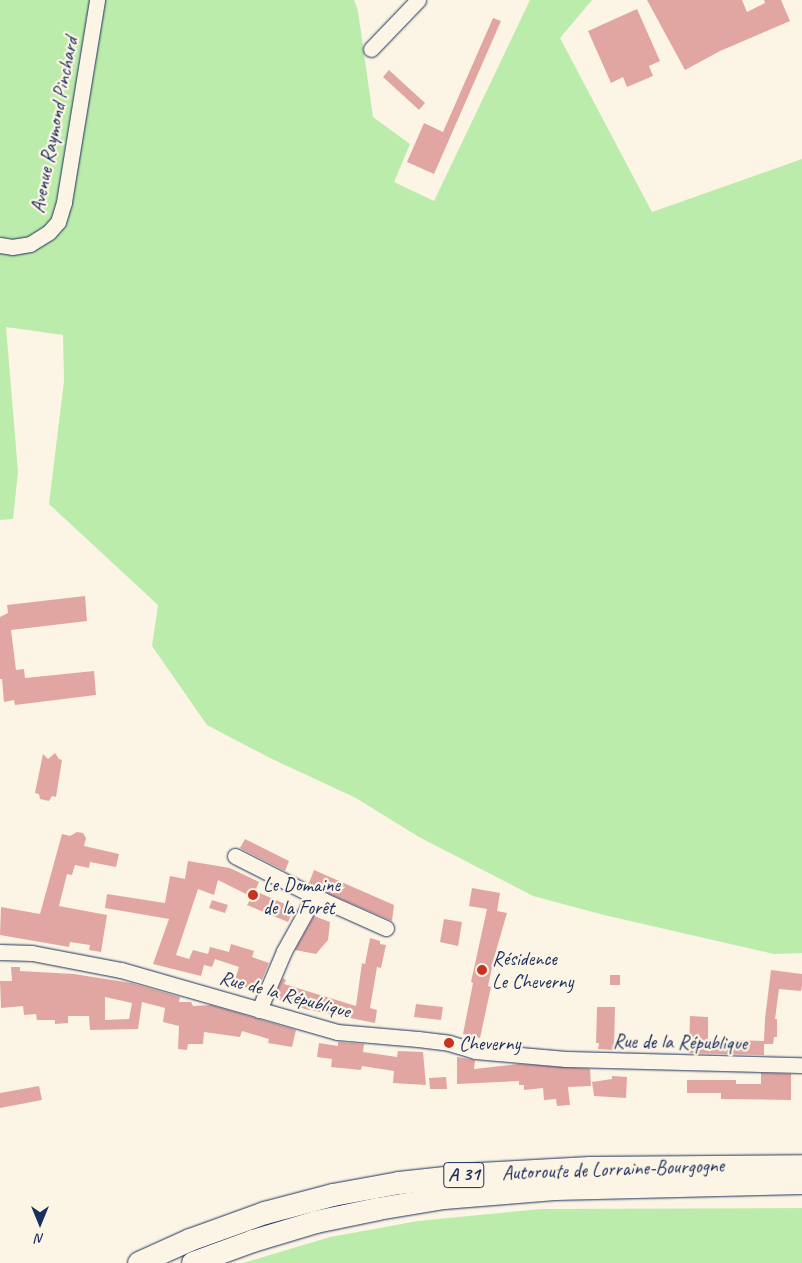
<!DOCTYPE html>
<meta charset="utf-8">
<style>
body{margin:0}
#map{position:relative;width:802px;height:1263px;overflow:hidden;background:#fcf5e5;font-family:Caveat,sans-serif}
div>[style]{position:absolute}
.green>*{inset:0;background:#bcecab}
.building>*{inset:0;background:#e1a6a2}
.roads{filter:drop-shadow(0 0 1px #1b2f5e) drop-shadow(0 0 1px #1b2f5e)}
.minor>*{height:15px;margin:-7.5px;padding:0 7.5px;transform-origin:7.5px;border-radius:7.5px;background:#fcf5e5}
.highway>*{height:22px;margin:-11px;padding:0 11px;transform-origin:11px;border-radius:11px;background:#fcf5e5}
.dots>*{width:14px;height:14px;translate:-50% -50%;box-sizing:border-box;border:2px solid #fcf5e5;border-radius:50%}
span{translate:-50% -50%;white-space:nowrap;text-align:center;line-height:1.15;-webkit-text-stroke:4.5px #fcf5e5;paint-order:stroke}
.shield-label span{padding:1px 4px;background:#fcf5e5;border:1px solid;border-radius:4px;-webkit-text-stroke-width:0}
.shield-label{font-size:19px;color:#1b2f5e;font-weight:700}
.street-label{font-size:20px;color:#1b2f5e}
.poi-label{font-size:20px;color:#1b2f5e}
.left{translate:0 -50%;text-align:left}
.north{position:absolute;left:15px;top:1198px;width:50px;height:50px;-webkit-text-stroke:4px #fcf5e5;paint-order:stroke;rotate:180deg;font-size:14px;font-weight:700;line-height:20px;text-align:center;color:#1b2f5e}
.north::after{content:'';display:block;margin:auto;width:18px;height:22px;background:#1b2f5e;clip-path:polygon(50% 0,100% 100%,50% 72%,0 100%)}
</style>
<div id="map">
<div class="green">
<i style="clip-path:polygon(0 0,354px 0,358px 11px,373px 117px,410px 144px,394px 182px,434px 201px,530px 0,592px 0,560px 38px,652px 212px,802px 159px,802px 953px,774px 954px,604px 915px,533px 896px,419px 837px,356px 798px,270px 758px,207px 725px,152px 646px,158px 605px,49px 504px,64px 381px,63px 335px,6px 327px,18px 472px,13px 519px,0 520px)"></i>
<i style="clip-path:polygon(802px 1208px,802px 1263px,243px 1263px,330px 1237px,418px 1221px,540px 1209px)"></i>
</div>
<div class="building">
<i style="clip-path:polygon(647px 0,742px 0,747px 12px,765px 3px,764px 0,781px 0,790px 21px,720px 51px,685px 70px)"></i>
<i style="clip-path:polygon(637px 9px,660px 61px,649px 66px,653px 76px,627px 87px,623px 77px,611px 83px,588px 31px)"></i>
<i style="clip-path:polygon(493px 18px,501px 21px,434px 174px,407px 162px,424px 123px,443px 132px)"></i>
<i style="clip-path:polygon(389px 70px,425px 103px,419px 110px,383px 77px)"></i>
<i style="clip-path:polygon(85px 596px,87px 621px,11px 630px,16px 670px,24px 669px,25px 678px,94px 671px,96px 695px,15px 705px,14px 700px,4px 702px,2px 679px,0 679px,0 617px,8px 613px,7px 605px)"></i>
<i style="clip-path:polygon(55px 753px,59px 759px,62px 760px,56px 797px,52px 796px,49px 801px,40px 799px,39px 794px,35px 793px,43px 754px,48px 759px)"></i>
<i style="clip-path:polygon(77px 832px,83px 833px,86px 838px,84px 846px,119px 854px,116px 867px,90px 862px,89px 868px,75px 865px,72px 875px,67px 874px,59px 906px,107px 915px,101px 952px,89px 950px,90px 945px,70px 942px,69px 947px,0 935px,1px 907px,40px 914px,62px 834px,70px 836px)"></i>
<i style="clip-path:polygon(245px 839px,289px 861px,285px 871px,240px 848px)"></i>
<i style="clip-path:polygon(188px 861px,230px 868px,259px 882px,255px 891px,294px 908px,288px 922px,247px 905px,252px 897px,218px 880px,214px 895px,198px 889px,176px 955px,189px 959px,193px 950px,208px 954px,210px 947px,229px 952px,231px 944px,254px 951px,252px 957px,269px 963px,258px 989px,233px 986px,239px 967px,215px 959px,212px 967px,204px 965px,201px 976px,153px 964px,169px 919px,105px 908px,107px 894px,165px 903px,170px 876px,185px 879px)"></i>
<i style="clip-path:polygon(314px 870px,394px 905px,392px 921px,320px 890px,309px 883px)"></i>
<i style="clip-path:polygon(472px 888px,500px 893px,497px 911px,507px 913px,494px 958px,488px 986px,491px 987px,480px 1038px,463px 1034px,473px 983px,471px 982px,487px 909px,469px 906px)"></i>
<i style="clip-path:polygon(212px 900px,228px 905px,225px 913px,209px 908px)"></i>
<i style="clip-path:polygon(314px 916px,330px 922px,328px 940px,316px 954px,295px 950px)"></i>
<i style="clip-path:polygon(444px 919px,462px 922px,458px 946px,440px 942px)"></i>
<i style="clip-path:polygon(370px 938px,380px 941px,380px 944px,386px 945px,381px 968px,377px 967px,370px 1008px,377px 1010px,375px 1023px,305px 1009px,274px 998px,283px 978px,286px 980px,284px 984px,356px 1006px,362px 963px,365px 964px)"></i>
<i style="clip-path:polygon(evenodd,11px 967px,20px 967px,20px 971px,74px 974px,131px 983px,180px 997px,179px 1002px,191px 1002px,193px 1006px,211px 1005px,296px 1030px,292px 1047px,268px 1043px,269px 1039px,242px 1031px,240px 1037px,204px 1032px,203px 1044px,188px 1044px,187px 1050px,178px 1049px,179px 1026px,163px 1022px,165px 1008px,142px 1002px,138px 1029px,90px 1030px,89px 1016px,68px 1016px,68px 1023px,55px 1024px,55px 1020px,37px 1020px,36px 1014px,24px 1015px,23px 1006px,1px 1008px,0 981px,12px 981px,11px 967px,105px 997px,132px 1003px,129px 1019px,105px 1020px,105px 997px)"></i>
<i style="clip-path:polygon(771px 970px,802px 974px,802px 986px,801px 991px,779px 989px,775px 1019px,777px 1019px,777px 1037px,774px 1037px,773px 1044px,764px 1044px,764px 1055px,689px 1053px,690px 1016px,708px 1017px,708px 1039px,764px 1041px,765px 1019px)"></i>
<i style="clip-path:polygon(610px 975px,620px 975px,620px 985px,610px 985px)"></i>
<i style="clip-path:polygon(416px 1004px,443px 1007px,441px 1020px,414px 1017px)"></i>
<i style="clip-path:polygon(597px 1007px,615px 1007px,614px 1050px,598px 1049px,599px 1043px,596px 1043px)"></i>
<i style="clip-path:polygon(338px 1042px,364px 1044px,363px 1052px,397px 1057px,398px 1051px,423px 1052px,426px 1085px,393px 1083px,394px 1071px,362px 1066px,361px 1070px,331px 1067px,332px 1059px,317px 1057px,319px 1043px,338px 1046px)"></i>
<i style="clip-path:polygon(457px 1057px,475px 1060px,474px 1069px,519px 1064px,590px 1069px,591px 1086px,568px 1087px,570px 1105px,557px 1106px,556px 1099px,544px 1100px,543px 1088px,524px 1090px,524px 1085px,519px 1085px,519px 1081px,457px 1084px)"></i>
<i style="clip-path:polygon(761px 1073px,791px 1074px,791px 1100px,721px 1099px,721px 1093px,687px 1093px,687px 1080px,736px 1080px,736px 1084px,761px 1084px)"></i>
<i style="clip-path:polygon(612px 1076px,627px 1077px,626px 1098px,594px 1096px,592px 1082px,612px 1079px)"></i>
<i style="clip-path:polygon(446px 1077px,447px 1089px,430px 1089px,429px 1078px)"></i>
<i style="clip-path:polygon(39px 1086px,42px 1100px,0 1108px,0 1093px)"></i>
</div>
<div class="roads">
<div class="minor">
<i style="left:371px;top:49px;width:68px;rotate:-46.2deg"></i>
<i style="left:0;top:245px;width:12px;rotate:9deg"></i>
<i style="left:12px;top:247px;width:18px;rotate:-9deg"></i>
<i style="left:30px;top:244px;width:22px;rotate:-32deg"></i>
<i style="left:49px;top:232px;width:13px;rotate:-48deg"></i>
<i style="left:58px;top:222px;width:21px;rotate:-73deg"></i>
<i style="left:64px;top:202px;width:205px;rotate:-80.7deg"></i>
<i style="left:235px;top:856px;width:86px;rotate:26.9deg"></i>
<i style="left:312px;top:895px;width:4px;rotate:76deg"></i>
<i style="left:313px;top:899px;width:10px;rotate:6deg"></i>
<i style="left:323px;top:900px;width:69px;rotate:24deg"></i>
<i style="left:0;top:952px;width:32px;rotate:2deg"></i>
<i style="left:32px;top:953px;width:91px;rotate:10.8deg"></i>
<i style="left:121px;top:970px;width:225px;rotate:16deg"></i>
<i style="left:337px;top:1032px;width:81px;rotate:4.9deg"></i>
<i style="left:418px;top:1039px;width:31px;rotate:7deg"></i>
<i style="left:449px;top:1043px;width:27px;rotate:17deg"></i>
<i style="left:475px;top:1051px;width:91px;rotate:5deg"></i>
<i style="left:566px;top:1059px;width:236px;rotate:1.5deg"></i>
<i style="left:259px;top:1010px;width:64px;rotate:-67deg"></i>
<i style="left:284px;top:951px;width:60px;rotate:-60.9deg"></i>
</div>
<div class="highway">
<i style="left:139px;top:1263px;width:56px;rotate:-24.3deg"></i>
<i style="left:190px;top:1240px;width:80px;rotate:-19.8deg"></i>
<i style="left:265px;top:1213px;width:70px;rotate:-14.8deg"></i>
<i style="left:333px;top:1195px;width:67px;rotate:-10.3deg"></i>
<i style="left:399px;top:1183px;width:81px;rotate:-6.3deg"></i>
<i style="left:480px;top:1174px;width:110px;rotate:-3.1deg"></i>
<i style="left:590px;top:1168px;width:212px;rotate:-0.5deg"></i>
<i style="left:193px;top:1263px;width:64px;rotate:-20.1deg"></i>
<i style="left:253px;top:1241px;width:66px;rotate:-16.8deg"></i>
<i style="left:316px;top:1222px;width:63px;rotate:-11.8deg"></i>
<i style="left:378px;top:1209px;width:67px;rotate:-9.5deg"></i>
<i style="left:444px;top:1198px;width:111px;rotate:-4.6deg"></i>
<i style="left:555px;top:1189px;width:247px;rotate:-1.4deg"></i>
</div>
</div>
<div class="dots">
<i style="left:253px;top:895px;background:#c8321e"></i>
<i style="left:482px;top:970px;background:#c8321e"></i>
<i style="left:449px;top:1043px;background:#c8321e"></i>
</div>
<div class="shield-label">
<span style="left:464px;top:1175px">A 31</span>
</div>
<div class="street-label">
<span style="left:54px;top:125px;rotate:-79deg">Avenue Raymond Pinchard</span>
<span style="left:285px;top:994px;rotate:15deg">Rue de la République</span>
<span style="left:680px;top:1042px;rotate:1deg">Rue de la République</span>
<span style="left:613px;top:1169px;rotate:-2deg">Autoroute de Lorraine-Bourgogne</span>
</div>
<div class="poi-label">
<span class="left" style="left:263px;top:896px">Le Domaine<br>de la Forêt</span>
<span class="left" style="left:492px;top:970px">Résidence<br>Le Cheverny</span>
<span class="left" style="left:459px;top:1043px">Cheverny</span>
</div>
<div class="north">N</div>
</div>
